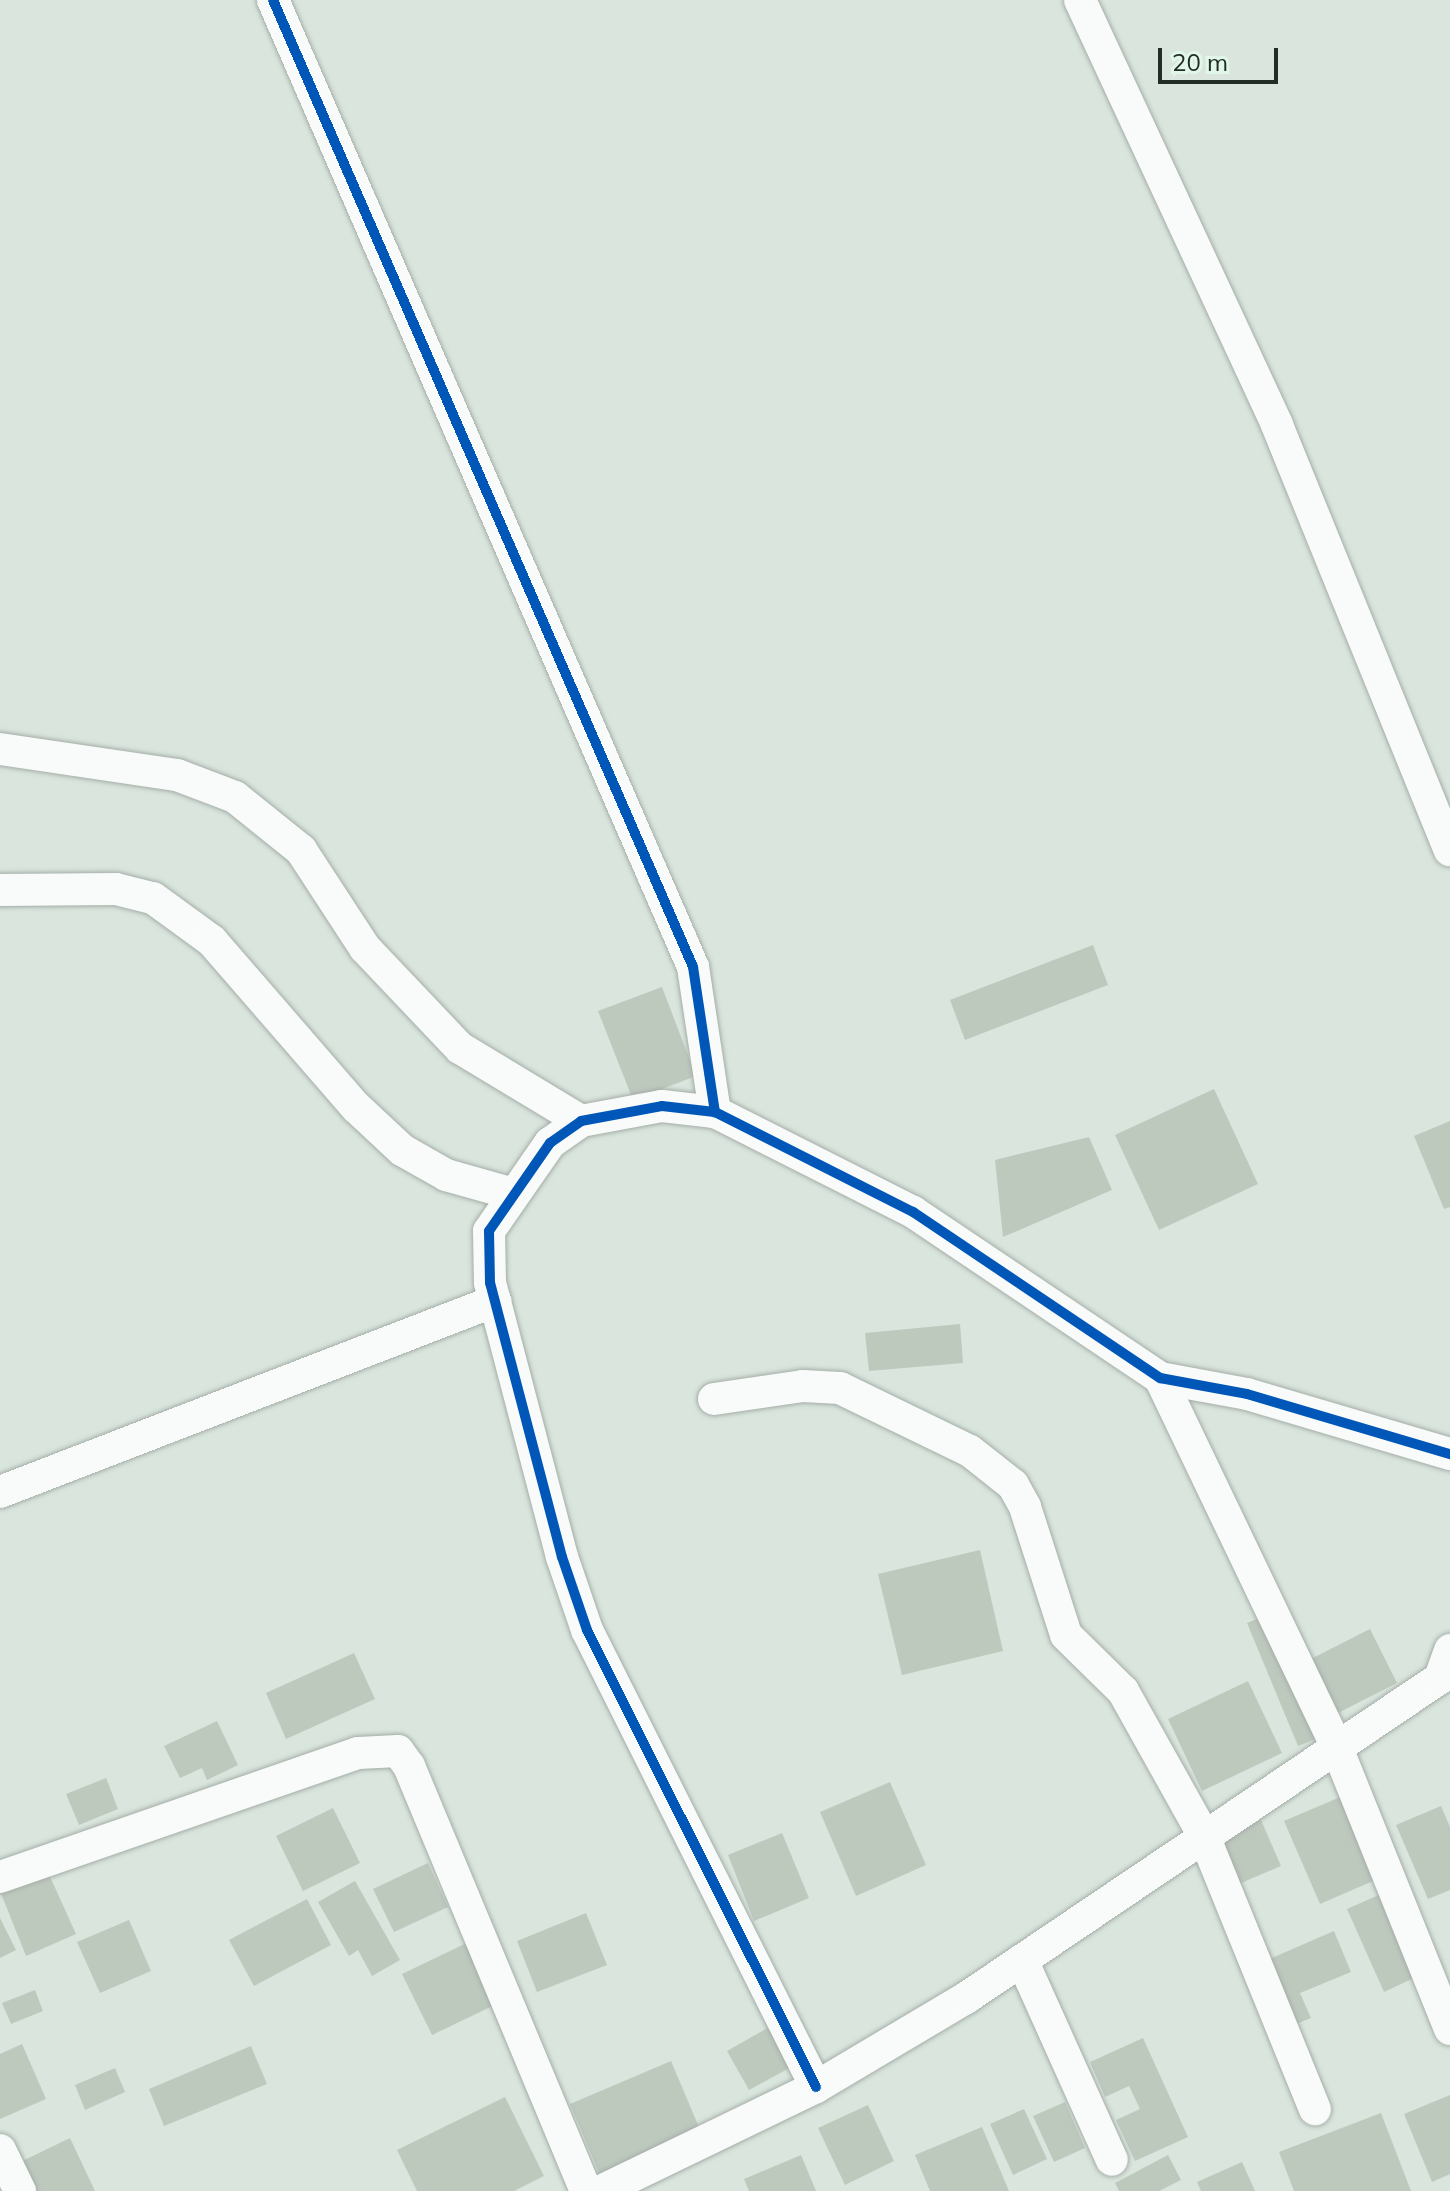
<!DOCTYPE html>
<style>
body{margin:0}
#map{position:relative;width:1450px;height:2191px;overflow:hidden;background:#d9e5dd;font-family:Mulish,sans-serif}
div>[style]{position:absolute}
.building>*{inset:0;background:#bec9be}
.roads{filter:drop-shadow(0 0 2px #a5aea8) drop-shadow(0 0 2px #a5aea8)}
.street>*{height:32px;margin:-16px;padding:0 16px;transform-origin:16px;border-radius:16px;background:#f9fbfa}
.cycleway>*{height:10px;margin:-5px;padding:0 5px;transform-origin:5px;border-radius:5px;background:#0057b8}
span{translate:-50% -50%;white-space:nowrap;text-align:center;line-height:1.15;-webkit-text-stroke:6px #e1f8e9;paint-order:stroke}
.scale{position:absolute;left:1158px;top:48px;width:120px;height:36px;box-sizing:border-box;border:4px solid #232c26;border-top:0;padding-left:10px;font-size:24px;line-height:28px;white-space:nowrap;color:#232c26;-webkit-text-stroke:6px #e1f8e9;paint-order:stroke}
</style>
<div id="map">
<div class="building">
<i style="clip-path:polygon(1093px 945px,1108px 985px,965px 1040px,950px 1000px)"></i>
<i style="clip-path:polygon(662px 987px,696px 1076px,633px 1100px,598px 1011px)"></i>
<i style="clip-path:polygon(1214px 1089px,1258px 1184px,1159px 1230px,1115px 1135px)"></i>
<i style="clip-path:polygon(1450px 1121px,1450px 1207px,1444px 1209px,1414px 1136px)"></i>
<i style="clip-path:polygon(1089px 1137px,1112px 1190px,1003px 1237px,995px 1160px)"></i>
<i style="clip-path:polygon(960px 1324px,963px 1363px,869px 1371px,865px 1333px)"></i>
<i style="clip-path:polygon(980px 1550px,1003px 1651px,902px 1675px,878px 1574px)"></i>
<i style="clip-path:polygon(1267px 1615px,1318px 1738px,1298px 1746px,1247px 1623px)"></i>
<i style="clip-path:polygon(1370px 1629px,1397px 1683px,1336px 1714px,1309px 1660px)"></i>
<i style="clip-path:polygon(354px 1653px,375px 1699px,286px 1739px,266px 1693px)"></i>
<i style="clip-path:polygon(1248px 1681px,1282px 1753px,1202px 1791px,1168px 1719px)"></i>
<i style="clip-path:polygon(217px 1721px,238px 1765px,207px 1780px,202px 1768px,180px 1778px,164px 1746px)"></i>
<i style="clip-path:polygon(106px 1778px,118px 1809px,79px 1825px,66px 1794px)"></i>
<i style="clip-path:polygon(890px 1782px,926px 1865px,856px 1896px,820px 1812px)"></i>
<i style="clip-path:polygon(1345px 1795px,1380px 1878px,1320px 1904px,1284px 1821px)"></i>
<i style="clip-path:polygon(1441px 1806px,1450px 1827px,1450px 1890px,1428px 1899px,1396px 1825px)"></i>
<i style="clip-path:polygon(333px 1808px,360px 1863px,303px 1891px,276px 1836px)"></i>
<i style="clip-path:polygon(1261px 1820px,1281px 1866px,1234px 1886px,1214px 1841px)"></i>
<i style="clip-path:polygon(782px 1833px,809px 1898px,754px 1921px,728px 1855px)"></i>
<i style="clip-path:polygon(428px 1863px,448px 1907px,394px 1932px,373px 1889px)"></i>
<i style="clip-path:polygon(47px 1870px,76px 1934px,26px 1956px,0 1891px)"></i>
<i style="clip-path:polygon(355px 1881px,400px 1960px,372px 1976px,358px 1950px,349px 1956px,318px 1902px)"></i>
<i style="clip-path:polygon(1381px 1894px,1418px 1976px,1384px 1992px,1347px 1909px)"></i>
<i style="clip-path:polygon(307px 1899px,331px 1945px,254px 1986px,229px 1940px)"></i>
<i style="clip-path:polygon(586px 1913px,607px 1965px,537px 1992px,517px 1941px)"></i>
<i style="clip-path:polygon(0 1918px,16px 1950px,0 1958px)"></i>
<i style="clip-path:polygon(129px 1920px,151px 1971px,100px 1993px,77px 1942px)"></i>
<i style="clip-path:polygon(1334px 1931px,1351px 1972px,1300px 1993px,1311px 2018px,1289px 2027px,1260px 1963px)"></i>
<i style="clip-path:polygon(475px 1939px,505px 2000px,432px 2035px,402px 1974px)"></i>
<i style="clip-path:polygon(35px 1990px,43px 2011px,11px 2024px,2px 2003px)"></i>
<i style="clip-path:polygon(771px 2026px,793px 2066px,749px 2090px,727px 2051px)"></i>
<i style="clip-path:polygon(1143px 2038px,1188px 2137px,1135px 2161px,1116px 2120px,1140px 2109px,1129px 2086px,1105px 2097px,1090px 2062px)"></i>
<i style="clip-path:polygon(22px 2044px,46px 2099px,0 2119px,0 2054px)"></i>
<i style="clip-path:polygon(251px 2046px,267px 2084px,164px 2126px,149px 2089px)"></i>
<i style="clip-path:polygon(671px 2061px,701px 2132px,600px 2175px,570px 2104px)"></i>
<i style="clip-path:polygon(115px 2068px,125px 2092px,85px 2110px,75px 2085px)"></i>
<i style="clip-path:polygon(1450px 2095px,1450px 2174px,1432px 2182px,1404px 2114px)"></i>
<i style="clip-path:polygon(505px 2097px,544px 2176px,514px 2191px,417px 2191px,397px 2150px)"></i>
<i style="clip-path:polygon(1065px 2102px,1085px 2148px,1054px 2162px,1033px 2116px)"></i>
<i style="clip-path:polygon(868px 2105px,894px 2161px,845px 2185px,818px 2128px)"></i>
<i style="clip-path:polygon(1024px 2109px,1047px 2159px,1013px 2175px,990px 2124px)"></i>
<i style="clip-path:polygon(1381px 2113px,1411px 2191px,1294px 2191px,1279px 2152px)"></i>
<i style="clip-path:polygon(982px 2127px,1009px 2191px,930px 2191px,915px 2155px)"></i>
<i style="clip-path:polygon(70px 2138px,95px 2191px,24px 2191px,12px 2166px)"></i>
<i style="clip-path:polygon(801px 2155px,816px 2191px,749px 2191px,744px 2179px)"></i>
<i style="clip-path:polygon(1168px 2155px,1181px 2180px,1159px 2191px,1119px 2191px,1115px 2183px)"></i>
<i style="clip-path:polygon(1242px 2162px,1255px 2191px,1201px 2191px,1197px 2182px)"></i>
</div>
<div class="roads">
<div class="street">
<i style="left:273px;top:0;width:1054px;rotate:66.52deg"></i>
<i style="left:693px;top:967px;width:147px;rotate:81.4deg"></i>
<i style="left:1080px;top:0;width:468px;rotate:65.1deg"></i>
<i style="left:1277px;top:425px;width:459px;rotate:67.9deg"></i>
<i style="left:0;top:749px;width:179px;rotate:8.4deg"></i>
<i style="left:177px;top:775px;width:62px;rotate:20.8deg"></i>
<i style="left:235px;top:797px;width:85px;rotate:38.8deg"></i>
<i style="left:301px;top:850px;width:117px;rotate:56.9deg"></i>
<i style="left:365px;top:948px;width:138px;rotate:46.5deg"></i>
<i style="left:460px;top:1048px;width:141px;rotate:31.1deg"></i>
<i style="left:0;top:890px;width:116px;rotate:-0.5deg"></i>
<i style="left:116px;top:889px;width:38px;rotate:14deg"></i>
<i style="left:153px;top:898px;width:73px;rotate:36.1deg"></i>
<i style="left:212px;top:941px;width:220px;rotate:49.1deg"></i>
<i style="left:356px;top:1107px;width:63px;rotate:43.1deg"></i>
<i style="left:402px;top:1150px;width:51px;rotate:29.6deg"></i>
<i style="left:446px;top:1175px;width:66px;rotate:15.7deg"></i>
<i style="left:1160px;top:1378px;width:410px;rotate:64.4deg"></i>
<i style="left:1337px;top:1748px;width:303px;rotate:68.1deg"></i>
<i style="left:714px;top:1399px;width:90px;rotate:-8.3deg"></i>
<i style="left:803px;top:1386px;width:37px;rotate:3deg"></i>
<i style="left:840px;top:1388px;width:144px;rotate:25.9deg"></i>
<i style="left:970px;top:1451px;width:55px;rotate:38.3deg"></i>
<i style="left:1013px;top:1485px;width:25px;rotate:61deg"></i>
<i style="left:1025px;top:1507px;width:134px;rotate:72.2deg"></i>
<i style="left:1066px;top:1635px;width:80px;rotate:44.5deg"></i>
<i style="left:1123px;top:1691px;width:166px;rotate:60.8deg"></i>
<i style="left:1204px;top:1836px;width:295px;rotate:67.9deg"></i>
<i style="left:0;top:1492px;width:531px;rotate:-21.1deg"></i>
<i style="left:0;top:1877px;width:379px;rotate:-19.1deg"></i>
<i style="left:358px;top:1753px;width:40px;rotate:-2.9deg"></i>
<i style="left:398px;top:1751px;width:19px;rotate:54deg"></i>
<i style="left:409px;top:1766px;width:460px;rotate:67.4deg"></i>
<i style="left:1022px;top:1960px;width:219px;rotate:65.8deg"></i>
<i style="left:816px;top:2087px;width:511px;rotate:-116.62deg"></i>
<i style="left:587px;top:1630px;width:77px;rotate:-108.9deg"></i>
<i style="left:562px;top:1557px;width:283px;rotate:-104.7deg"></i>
<i style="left:490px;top:1283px;width:52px;rotate:-91.1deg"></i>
<i style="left:489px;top:1231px;width:107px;rotate:-55.3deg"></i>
<i style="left:550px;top:1143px;width:38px;rotate:-35deg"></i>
<i style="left:581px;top:1121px;width:82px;rotate:-10.5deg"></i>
<i style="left:662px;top:1106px;width:53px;rotate:6.5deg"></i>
<i style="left:715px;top:1112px;width:222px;rotate:26.8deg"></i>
<i style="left:913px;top:1212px;width:298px;rotate:33.9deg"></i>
<i style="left:1160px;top:1378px;width:88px;rotate:10.4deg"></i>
<i style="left:1247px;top:1394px;width:212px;rotate:16.5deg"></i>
<i style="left:0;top:2150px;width:46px;rotate:64deg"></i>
<i style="left:601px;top:2191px;width:239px;rotate:-25.8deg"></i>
<i style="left:816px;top:2087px;width:174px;rotate:-30.7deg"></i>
<i style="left:966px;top:1998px;width:572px;rotate:-34.02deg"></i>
<i style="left:1440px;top:1678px;width:30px;rotate:-70deg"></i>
</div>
</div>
<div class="cycleway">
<i style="left:273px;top:0;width:1054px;rotate:66.52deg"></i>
<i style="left:693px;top:967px;width:147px;rotate:81.4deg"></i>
<i style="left:816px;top:2087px;width:511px;rotate:-116.62deg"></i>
<i style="left:587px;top:1630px;width:77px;rotate:-108.9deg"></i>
<i style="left:562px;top:1557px;width:283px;rotate:-104.7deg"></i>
<i style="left:490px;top:1283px;width:52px;rotate:-91.1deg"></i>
<i style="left:489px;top:1231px;width:107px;rotate:-55.3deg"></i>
<i style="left:550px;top:1143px;width:38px;rotate:-35deg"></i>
<i style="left:581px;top:1121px;width:82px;rotate:-10.5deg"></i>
<i style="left:662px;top:1106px;width:53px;rotate:6.5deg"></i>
<i style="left:715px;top:1112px;width:222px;rotate:26.8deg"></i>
<i style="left:913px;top:1212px;width:298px;rotate:33.9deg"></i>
<i style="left:1160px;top:1378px;width:88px;rotate:10.4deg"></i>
<i style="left:1247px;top:1394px;width:212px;rotate:16.5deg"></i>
</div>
<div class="scale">20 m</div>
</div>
